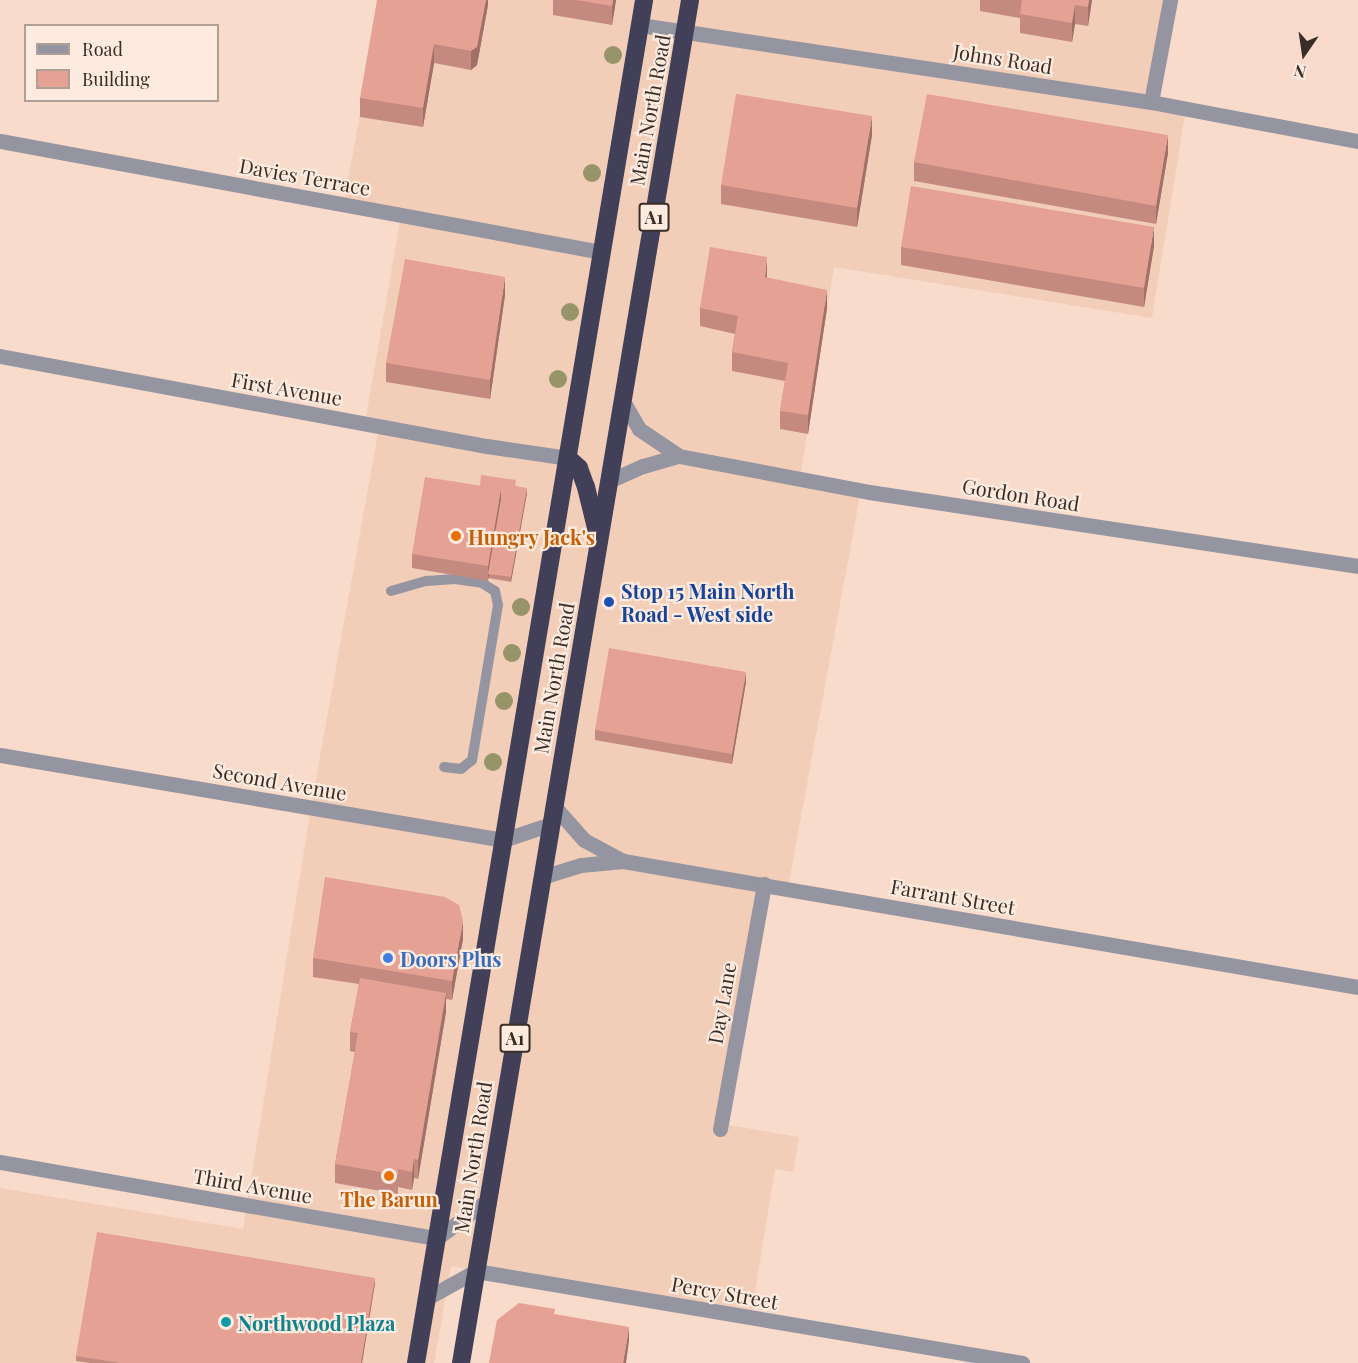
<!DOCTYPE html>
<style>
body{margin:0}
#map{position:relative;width:1358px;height:1363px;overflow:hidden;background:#f8dbca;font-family:"Playfair Display",serif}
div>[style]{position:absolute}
.built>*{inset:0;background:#f2ceb8}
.lane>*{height:10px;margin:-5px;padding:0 5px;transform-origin:5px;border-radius:5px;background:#9595a1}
.street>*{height:15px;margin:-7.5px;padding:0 7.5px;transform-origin:7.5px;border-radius:7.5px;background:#9595a1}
.highway>*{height:18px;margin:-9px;padding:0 9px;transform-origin:9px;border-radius:9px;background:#424058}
.trees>*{width:18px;height:18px;margin:-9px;border-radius:50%;background:#989469}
.wall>*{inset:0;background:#c48a7f}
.shaded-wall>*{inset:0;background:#a07168}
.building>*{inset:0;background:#e4a194}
.dots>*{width:16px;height:16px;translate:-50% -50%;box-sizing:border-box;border:3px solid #fdebe0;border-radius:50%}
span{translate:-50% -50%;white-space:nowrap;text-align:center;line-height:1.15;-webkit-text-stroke:4.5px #fdebe0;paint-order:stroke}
.shield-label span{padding:2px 4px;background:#fdebe0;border:2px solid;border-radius:4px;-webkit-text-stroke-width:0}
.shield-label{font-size:18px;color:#392e27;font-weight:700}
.street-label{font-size:20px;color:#392e27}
.food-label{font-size:20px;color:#c56008;font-weight:700}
.left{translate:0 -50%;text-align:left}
.transit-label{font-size:20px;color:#164399;font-weight:700}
.shop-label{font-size:20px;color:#366cbe;font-weight:700}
.culture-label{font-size:20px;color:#0d838f;font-weight:700}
.legend{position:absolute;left:24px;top:24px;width:195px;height:78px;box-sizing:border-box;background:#fdebe0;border:2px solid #af9f96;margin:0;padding:8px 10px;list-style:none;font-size:18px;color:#392e27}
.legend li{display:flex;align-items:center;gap:12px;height:30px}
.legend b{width:30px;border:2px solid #af9f96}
.north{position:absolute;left:1274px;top:24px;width:60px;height:60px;-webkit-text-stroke:4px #fdebe0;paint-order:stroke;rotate:193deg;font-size:16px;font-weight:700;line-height:24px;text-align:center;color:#392e27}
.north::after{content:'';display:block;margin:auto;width:21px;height:27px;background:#392e27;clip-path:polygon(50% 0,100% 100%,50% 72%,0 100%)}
</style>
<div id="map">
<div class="built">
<i style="clip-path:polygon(380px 0,1170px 0,1151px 102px,1186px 108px,1152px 318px,834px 267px,800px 479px,861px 490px,788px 888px,771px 885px,728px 1125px,799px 1137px,793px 1172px,775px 1169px,751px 1317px,451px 1266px,434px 1363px,0 1363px,0 1188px,243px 1229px,311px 807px,379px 427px,365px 423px,401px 215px,344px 204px)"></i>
</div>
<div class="lane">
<i style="left:391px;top:591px;width:37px;rotate:-16deg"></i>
<i style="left:427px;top:581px;width:28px;rotate:-4deg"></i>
<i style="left:455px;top:579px;width:27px;rotate:8deg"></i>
<i style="left:482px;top:583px;width:15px;rotate:32deg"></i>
<i style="left:495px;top:591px;width:14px;rotate:78deg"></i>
<i style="left:498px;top:605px;width:157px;rotate:99.5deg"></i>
<i style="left:472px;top:760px;width:14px;rotate:141deg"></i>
<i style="left:461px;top:769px;width:17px;rotate:-173deg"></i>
</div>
<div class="street">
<i style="left:640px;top:25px;width:517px;rotate:8.57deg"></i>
<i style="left:1151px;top:102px;width:211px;rotate:10.7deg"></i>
<i style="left:1151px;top:102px;width:104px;rotate:-79.4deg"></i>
<i style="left:0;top:141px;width:612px;rotate:10.45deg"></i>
<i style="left:0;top:356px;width:495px;rotate:10.5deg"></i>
<i style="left:487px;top:446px;width:82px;rotate:8.4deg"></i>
<i style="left:623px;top:401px;width:32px;rotate:60deg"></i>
<i style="left:639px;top:429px;width:48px;rotate:34deg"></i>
<i style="left:679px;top:456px;width:193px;rotate:10.7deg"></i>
<i style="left:869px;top:492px;width:495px;rotate:8.6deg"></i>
<i style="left:609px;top:481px;width:37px;rotate:-24deg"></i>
<i style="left:643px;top:466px;width:37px;rotate:-16deg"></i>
<i style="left:0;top:755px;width:510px;rotate:9.59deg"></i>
<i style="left:503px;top:840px;width:51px;rotate:-18.4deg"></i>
<i style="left:554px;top:806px;width:45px;rotate:48.6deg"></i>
<i style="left:584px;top:840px;width:44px;rotate:28.3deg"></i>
<i style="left:542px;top:877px;width:41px;rotate:-17.1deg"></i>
<i style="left:581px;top:865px;width:42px;rotate:-5.4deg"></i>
<i style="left:623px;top:861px;width:746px;rotate:9.73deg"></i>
<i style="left:720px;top:1129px;width:249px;rotate:-79.8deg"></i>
<i style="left:0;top:1162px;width:444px;rotate:9.9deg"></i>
<i style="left:437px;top:1238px;width:64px;rotate:-36.7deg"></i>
<i style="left:427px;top:1298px;width:56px;rotate:-28.9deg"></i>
<i style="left:476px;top:1271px;width:554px;rotate:9.56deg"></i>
</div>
<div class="highway">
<i style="left:568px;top:458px;width:15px;rotate:42deg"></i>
<i style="left:579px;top:468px;width:20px;rotate:70deg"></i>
<i style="left:586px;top:487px;width:46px;rotate:76.3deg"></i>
<i style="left:416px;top:1363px;width:1382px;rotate:-80.5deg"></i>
<i style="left:461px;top:1363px;width:1382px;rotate:-80.46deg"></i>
</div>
<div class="trees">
<i style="left:613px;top:55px"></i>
<i style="left:592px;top:173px"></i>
<i style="left:570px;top:312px"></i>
<i style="left:558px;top:379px"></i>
<i style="left:521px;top:607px"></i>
<i style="left:512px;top:653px"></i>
<i style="left:504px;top:701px"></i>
<i style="left:493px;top:762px"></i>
</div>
<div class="wall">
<i style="clip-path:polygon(488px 0,488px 5px,477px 65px,471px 70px,434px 63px,423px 127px,360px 117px,360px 98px)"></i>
<i style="clip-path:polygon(553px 0,616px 0,612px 25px,553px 15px)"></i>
<i style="clip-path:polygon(980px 0,1092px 0,1088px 26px,1075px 24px,1072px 42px,1020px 33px,1020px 18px,980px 11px)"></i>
<i style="clip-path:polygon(872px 135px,857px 227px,721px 204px,721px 185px)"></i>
<i style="clip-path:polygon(1168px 153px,1156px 224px,914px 181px,914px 162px)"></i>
<i style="clip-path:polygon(1154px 246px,1144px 307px,901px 265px,901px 247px)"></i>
<i style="clip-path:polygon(767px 275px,767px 278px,827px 308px,808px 434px,780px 429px,780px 411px,785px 381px,732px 371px,732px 352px,735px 334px,700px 326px,700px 308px)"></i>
<i style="clip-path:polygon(505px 295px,490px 399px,386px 382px,386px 363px)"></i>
<i style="clip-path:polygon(480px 486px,516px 486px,527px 493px,511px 582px,488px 578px,488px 581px,412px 568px,412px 554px)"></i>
<i style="clip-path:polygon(746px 682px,732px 764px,595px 740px,595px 730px)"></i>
<i style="clip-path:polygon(463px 939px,452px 1000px,446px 999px,446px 1012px,418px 1179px,414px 1178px,412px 1190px,398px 1187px,398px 1194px,335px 1183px,335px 1164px,355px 1052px,350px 1051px,350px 1032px,359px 984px,313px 977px,313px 958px)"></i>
<i style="clip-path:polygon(375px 1283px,362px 1363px,90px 1363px,76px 1361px,76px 1356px)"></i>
</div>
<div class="shaded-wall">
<i style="clip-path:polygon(486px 0,488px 0,488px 5px,477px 65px,471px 70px,471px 51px)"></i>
<i style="clip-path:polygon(613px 0,616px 0,612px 25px,612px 6px)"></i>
<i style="clip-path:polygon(1089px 0,1092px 0,1088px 26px,1088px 7px)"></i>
<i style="clip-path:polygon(1075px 5px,1075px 24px,1072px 42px,1072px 23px)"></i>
<i style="clip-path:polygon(434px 44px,434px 63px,423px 127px,423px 108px)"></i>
<i style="clip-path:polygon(872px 116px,872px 135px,857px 227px,857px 208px)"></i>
<i style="clip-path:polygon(1168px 135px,1168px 153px,1156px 224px,1156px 206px)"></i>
<i style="clip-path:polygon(1154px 227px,1154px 246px,1144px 307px,1144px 288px)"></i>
<i style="clip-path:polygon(767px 257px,767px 275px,765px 296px,765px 277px)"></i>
<i style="clip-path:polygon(505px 277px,505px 295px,490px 399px,490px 380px)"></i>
<i style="clip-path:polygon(827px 290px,827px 308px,808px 434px,808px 415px)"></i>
<i style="clip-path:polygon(527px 488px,527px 493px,511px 582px,511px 577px)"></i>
<i style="clip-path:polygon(501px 489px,501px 504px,488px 581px,488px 566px)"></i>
<i style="clip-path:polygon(746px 672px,746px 682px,732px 764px,732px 754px)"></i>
<i style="clip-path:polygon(463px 921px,463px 939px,452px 1000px,452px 981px)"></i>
<i style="clip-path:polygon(446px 993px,446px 1012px,418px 1179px,418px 1160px)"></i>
<i style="clip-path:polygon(414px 1159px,414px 1178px,412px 1190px,412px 1172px)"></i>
<i style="clip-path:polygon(375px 1278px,375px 1283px,362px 1363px,361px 1363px)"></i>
<i style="clip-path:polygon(629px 1327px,629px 1341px,626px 1363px,623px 1363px)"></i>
</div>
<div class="building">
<i style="clip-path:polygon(377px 0,486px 0,477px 47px,471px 51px,434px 44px,423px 108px,360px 98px)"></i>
<i style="clip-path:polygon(576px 0,613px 0,612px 6px)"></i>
<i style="clip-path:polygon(1022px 0,1089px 0,1088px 7px,1075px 5px,1072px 23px,1020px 14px)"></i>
<i style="clip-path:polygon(736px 94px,872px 116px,857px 208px,721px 185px)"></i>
<i style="clip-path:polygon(927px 94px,1168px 135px,1156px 206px,914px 162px)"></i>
<i style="clip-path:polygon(911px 186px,1154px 227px,1144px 288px,901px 247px)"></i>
<i style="clip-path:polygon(710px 247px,767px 257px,765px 277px,827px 290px,808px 415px,780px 411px,788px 363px,732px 352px,738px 316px,700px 308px)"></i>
<i style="clip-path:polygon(405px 259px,505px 277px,490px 380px,386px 363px)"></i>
<i style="clip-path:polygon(481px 475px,516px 480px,515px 486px,527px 488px,511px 577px,488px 574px,501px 499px,501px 489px,480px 486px)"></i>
<i style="clip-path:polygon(425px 477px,501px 489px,488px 566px,412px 554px)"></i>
<i style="clip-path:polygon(609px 648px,746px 672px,732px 754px,595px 730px)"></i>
<i style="clip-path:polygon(325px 877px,445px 897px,459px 905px,463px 921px,452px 981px,313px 958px)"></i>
<i style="clip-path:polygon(360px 978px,446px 993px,418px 1160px,414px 1159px,412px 1172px,398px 1169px,398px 1175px,335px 1164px,358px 1033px,350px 1032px)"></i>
<i style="clip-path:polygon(97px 1232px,375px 1278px,361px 1363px,120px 1363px,76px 1356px)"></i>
<i style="clip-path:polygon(519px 1303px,555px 1309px,554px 1314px,629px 1327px,623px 1363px,489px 1363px,497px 1320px)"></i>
</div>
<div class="dots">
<i style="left:456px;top:536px;background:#e8710a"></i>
<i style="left:609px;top:602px;background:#1a4fb4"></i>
<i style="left:388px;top:958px;background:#3f7fe0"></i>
<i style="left:389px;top:1176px;background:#e8710a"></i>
<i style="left:226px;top:1322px;background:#0f9aa8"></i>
</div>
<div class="shield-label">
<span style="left:654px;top:217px">A1</span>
<span style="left:515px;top:1038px">A1</span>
</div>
<div class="street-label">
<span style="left:1003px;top:58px;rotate:9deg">Johns Road</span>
<span style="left:649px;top:110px;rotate:-80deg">Main North Road</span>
<span style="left:305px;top:176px;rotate:10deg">Davies Terrace</span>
<span style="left:287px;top:388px;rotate:10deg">First Avenue</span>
<span style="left:1021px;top:494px;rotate:9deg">Gordon Road</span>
<span style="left:553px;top:678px;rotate:-80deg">Main North Road</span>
<span style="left:280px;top:781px;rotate:10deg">Second Avenue</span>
<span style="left:953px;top:896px;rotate:10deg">Farrant Street</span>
<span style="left:721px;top:1003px;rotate:-80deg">Day Lane</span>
<span style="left:472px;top:1157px;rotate:-81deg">Main North Road</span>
<span style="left:253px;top:1185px;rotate:10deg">Third Avenue</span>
<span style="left:725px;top:1292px;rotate:10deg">Percy Street</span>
</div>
<div class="food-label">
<span class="left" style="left:468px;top:536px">Hungry Jack's</span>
<span style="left:389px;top:1198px">The Barun</span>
</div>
<div class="transit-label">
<span class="left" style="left:621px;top:602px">Stop 15 Main North<br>Road - West side</span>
</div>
<div class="shop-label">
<span class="left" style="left:400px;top:958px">Doors Plus</span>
</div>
<div class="culture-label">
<span class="left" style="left:238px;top:1322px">Northwood Plaza</span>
</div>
<ul class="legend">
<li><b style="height:8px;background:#9595a1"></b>Road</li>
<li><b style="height:16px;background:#e4a194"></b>Building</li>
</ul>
<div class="north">N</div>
</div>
